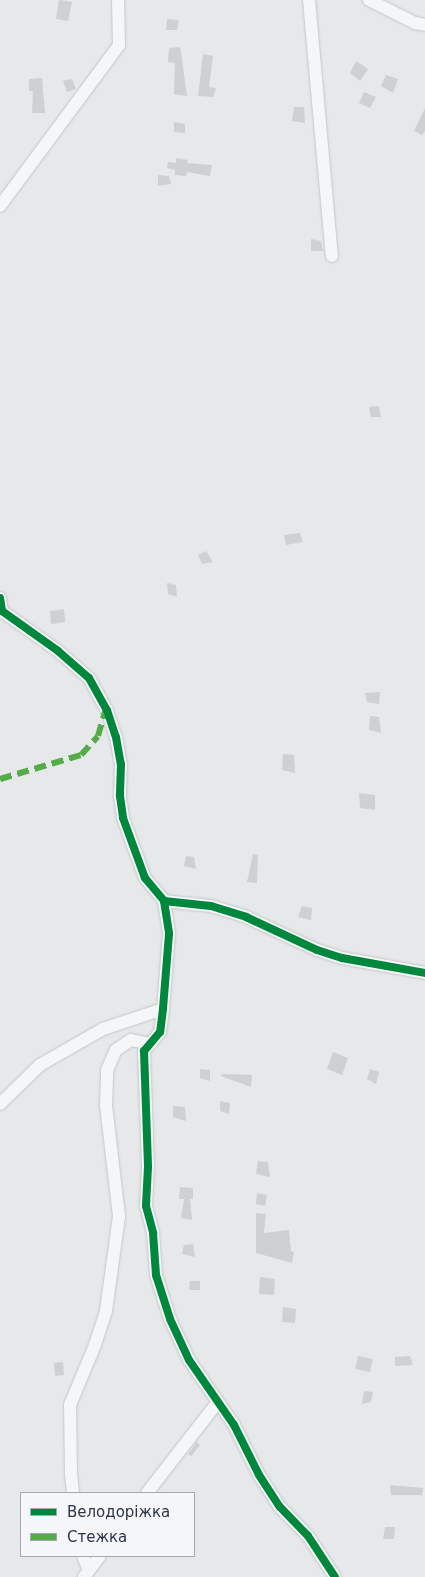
<!DOCTYPE html>
<meta charset="utf-8">
<style>
body{margin:0}
#map{position:relative;width:425px;height:1577px;overflow:hidden;background:#e6e8ea;font-family:"DejaVu Sans",sans-serif}
div>[style]{position:absolute}
.building>*{inset:0;background:#ced0d3}
.roads{filter:drop-shadow(0 0 1px #c4c6c8) drop-shadow(0 0 1px #c4c6c8)}
.street>*{height:12px;margin:-6px;padding:0 6px;transform-origin:6px;border-radius:6px;background:#f5f6f7}
.quiet>*{height:6px;margin-top:-3px;transform-origin:0;background:repeating-linear-gradient(90deg,#54ac47 0 12px,transparent 0 18px)}
.cycleway>*{height:8px;margin:-4px;padding:0 4px;transform-origin:4px;border-radius:4px;background:#00873e}
span{translate:-50% -50%;white-space:nowrap;text-align:center;line-height:1.15;-webkit-text-stroke:4px #f4f6f9;paint-order:stroke}
.legend{position:absolute;left:20px;top:1492px;width:175px;height:65px;box-sizing:border-box;background:#f4f6f9;border:1px solid #a4a8b1;margin:0;padding:6px 9px;list-style:none;font-size:15px;color:#2b3445}
.legend li{display:flex;align-items:center;gap:10px;height:25px}
.legend b{width:25px;border:1px solid #a4a8b1}
</style>
<div id="map">
<div class="building">
<i style="clip-path:polygon(59px 0,72px 2px,68px 21px,56px 19px)"></i>
<i style="clip-path:polygon(167px 19px,179px 20px,177px 30px,166px 30px)"></i>
<i style="clip-path:polygon(180px 47px,181px 52px,187px 96px,174px 94px,175px 63px,168px 62px,169px 48px)"></i>
<i style="clip-path:polygon(203px 54px,213px 56px,209px 87px,216px 88px,213px 97px,198px 96px)"></i>
<i style="clip-path:polygon(356px 61px,368px 69px,360px 81px,350px 73px)"></i>
<i style="clip-path:polygon(386px 75px,398px 79px,393px 93px,381px 86px)"></i>
<i style="clip-path:polygon(42px 78px,45px 113px,32px 113px,33px 91px,29px 91px,29px 79px)"></i>
<i style="clip-path:polygon(72px 79px,76px 89px,67px 92px,63px 81px)"></i>
<i style="clip-path:polygon(364px 92px,376px 97px,370px 108px,359px 103px)"></i>
<i style="clip-path:polygon(294px 107px,304px 107px,305px 123px,292px 121px)"></i>
<i style="clip-path:polygon(425px 108px,425px 131px,422px 135px,414px 131px)"></i>
<i style="clip-path:polygon(174px 122px,185px 124px,185px 133px,174px 132px)"></i>
<i style="clip-path:polygon(176px 158px,188px 160px,187px 163px,212px 165px,210px 176px,187px 172px,186px 176px,175px 175px,175px 170px,167px 168px,168px 162px,176px 163px)"></i>
<i style="clip-path:polygon(158px 175px,169px 176px,171px 184px,158px 186px)"></i>
<i style="clip-path:polygon(311px 239px,321px 241px,323px 251px,311px 251px)"></i>
<i style="clip-path:polygon(379px 406px,381px 417px,371px 417px,369px 407px)"></i>
<i style="clip-path:polygon(300px 533px,303px 542px,286px 545px,284px 535px)"></i>
<i style="clip-path:polygon(206px 551px,213px 562px,202px 564px,198px 555px)"></i>
<i style="clip-path:polygon(167px 583px,176px 585px,177px 597px,168px 594px)"></i>
<i style="clip-path:polygon(64px 609px,65px 622px,51px 624px,50px 611px)"></i>
<i style="clip-path:polygon(380px 692px,379px 704px,367px 702px,365px 693px)"></i>
<i style="clip-path:polygon(370px 716px,379px 717px,381px 733px,369px 730px)"></i>
<i style="clip-path:polygon(283px 754px,294px 755px,295px 773px,282px 770px)"></i>
<i style="clip-path:polygon(359px 793px,375px 795px,375px 810px,360px 808px)"></i>
<i style="clip-path:polygon(253px 854px,258px 855px,257px 883px,247px 882px)"></i>
<i style="clip-path:polygon(186px 856px,194px 857px,196px 869px,184px 866px)"></i>
<i style="clip-path:polygon(302px 906px,312px 908px,311px 920px,298px 917px)"></i>
<i style="clip-path:polygon(333px 1052px,348px 1058px,342px 1075px,327px 1069px)"></i>
<i style="clip-path:polygon(200px 1069px,210px 1070px,210px 1081px,200px 1078px)"></i>
<i style="clip-path:polygon(370px 1069px,379px 1072px,376px 1084px,367px 1079px)"></i>
<i style="clip-path:polygon(222px 1074px,252px 1075px,251px 1087px,221px 1076px)"></i>
<i style="clip-path:polygon(220px 1101px,230px 1103px,229px 1114px,220px 1111px)"></i>
<i style="clip-path:polygon(173px 1106px,185px 1107px,186px 1121px,173px 1117px)"></i>
<i style="clip-path:polygon(258px 1161px,268px 1162px,270px 1177px,256px 1174px)"></i>
<i style="clip-path:polygon(180px 1187px,193px 1188px,193px 1199px,190px 1199px,192px 1220px,181px 1218px,184px 1199px,179px 1199px)"></i>
<i style="clip-path:polygon(257px 1193px,267px 1195px,265px 1206px,256px 1204px)"></i>
<i style="clip-path:polygon(256px 1213px,266px 1214px,264px 1233px,289px 1230px,291px 1251px,294px 1252px,292px 1263px,256px 1253px)"></i>
<i style="clip-path:polygon(193px 1244px,195px 1257px,182px 1254px,184px 1245px)"></i>
<i style="clip-path:polygon(260px 1277px,275px 1279px,274px 1295px,259px 1294px)"></i>
<i style="clip-path:polygon(190px 1281px,200px 1281px,200px 1290px,189px 1290px)"></i>
<i style="clip-path:polygon(283px 1307px,296px 1309px,295px 1323px,282px 1322px)"></i>
<i style="clip-path:polygon(358px 1356px,373px 1359px,370px 1372px,355px 1369px)"></i>
<i style="clip-path:polygon(410px 1356px,413px 1365px,395px 1366px,395px 1357px)"></i>
<i style="clip-path:polygon(63px 1362px,64px 1375px,55px 1376px,54px 1363px)"></i>
<i style="clip-path:polygon(364px 1391px,373px 1392px,371px 1402px,362px 1404px)"></i>
<i style="clip-path:polygon(197px 1442px,200px 1445px,191px 1456px,188px 1454px)"></i>
<i style="clip-path:polygon(390px 1485px,423px 1488px,422px 1495px,391px 1495px)"></i>
<i style="clip-path:polygon(385px 1527px,395px 1527px,394px 1539px,383px 1539px)"></i>
</div>
<div class="roads">
<div class="street">
<i style="left:309px;top:0;width:257px;rotate:84.9deg"></i>
<i style="left:369px;top:0;width:51px;rotate:26.6deg"></i>
<i style="left:415px;top:23px;width:10px;rotate:11deg"></i>
<i style="left:0;top:206px;width:200px;rotate:-53.5deg"></i>
<i style="left:119px;top:45px;width:45px;rotate:-91.3deg"></i>
<i style="left:0;top:598px;width:13px;rotate:81deg"></i>
<i style="left:2px;top:611px;width:69px;rotate:35.5deg"></i>
<i style="left:58px;top:651px;width:41px;rotate:41.1deg"></i>
<i style="left:89px;top:678px;width:37px;rotate:61deg"></i>
<i style="left:107px;top:710px;width:28px;rotate:72deg"></i>
<i style="left:116px;top:737px;width:27px;rotate:80deg"></i>
<i style="left:121px;top:764px;width:32px;rotate:92deg"></i>
<i style="left:120px;top:796px;width:22px;rotate:82deg"></i>
<i style="left:123px;top:818px;width:64px;rotate:69.9deg"></i>
<i style="left:145px;top:878px;width:30px;rotate:50deg"></i>
<i style="left:164px;top:901px;width:33px;rotate:81deg"></i>
<i style="left:169px;top:934px;width:75px;rotate:94.6deg"></i>
<i style="left:163px;top:1009px;width:23px;rotate:97deg"></i>
<i style="left:160px;top:1032px;width:25px;rotate:130deg"></i>
<i style="left:144px;top:1051px;width:116px;rotate:88deg"></i>
<i style="left:148px;top:1167px;width:39px;rotate:93deg"></i>
<i style="left:146px;top:1206px;width:28px;rotate:75deg"></i>
<i style="left:153px;top:1233px;width:42px;rotate:85.9deg"></i>
<i style="left:156px;top:1275px;width:46px;rotate:72.3deg"></i>
<i style="left:170px;top:1319px;width:45px;rotate:65.1deg"></i>
<i style="left:189px;top:1360px;width:79px;rotate:55.3deg"></i>
<i style="left:234px;top:1425px;width:56px;rotate:63.4deg"></i>
<i style="left:259px;top:1475px;width:38px;rotate:57deg"></i>
<i style="left:280px;top:1507px;width:40px;rotate:46deg"></i>
<i style="left:308px;top:1536px;width:49px;rotate:56.6deg"></i>
<i style="left:164px;top:901px;width:47px;rotate:6.1deg"></i>
<i style="left:211px;top:906px;width:37px;rotate:17deg"></i>
<i style="left:246px;top:917px;width:78px;rotate:24.9deg"></i>
<i style="left:317px;top:950px;width:26px;rotate:18deg"></i>
<i style="left:342px;top:958px;width:84px;rotate:10.2deg"></i>
<i style="left:0;top:1104px;width:56px;rotate:-44.3deg"></i>
<i style="left:40px;top:1065px;width:73px;rotate:-29.7deg"></i>
<i style="left:103px;top:1029px;width:63px;rotate:-18.4deg"></i>
<i style="left:73px;top:1493px;width:19px;rotate:-96deg"></i>
<i style="left:71px;top:1474px;width:69px;rotate:-90.8deg"></i>
<i style="left:70px;top:1405px;width:65px;rotate:-67.4deg"></i>
<i style="left:95px;top:1345px;width:36px;rotate:-72deg"></i>
<i style="left:106px;top:1311px;width:96px;rotate:-82.2deg"></i>
<i style="left:119px;top:1216px;width:111px;rotate:-96.7deg"></i>
<i style="left:106px;top:1106px;width:36px;rotate:-88deg"></i>
<i style="left:107px;top:1070px;width:22px;rotate:-66deg"></i>
<i style="left:116px;top:1050px;width:18px;rotate:-34deg"></i>
<i style="left:131px;top:1040px;width:19px;rotate:12deg"></i>
<i style="left:147px;top:1493px;width:114px;rotate:-52.1deg"></i>
<i style="left:83px;top:1556px;width:15px;rotate:67deg"></i>
<i style="left:84px;top:1577px;width:26px;rotate:-53deg"></i>
</div>
</div>
<div class="quiet">
<i style="left:0;top:779px;width:84px;rotate:-16.5deg"></i>
<i style="left:81px;top:755px;width:25px;rotate:-48deg"></i>
<i style="left:98px;top:736px;width:26px;rotate:-74deg"></i>
</div>
<div class="cycleway">
<i style="left:0;top:598px;width:13px;rotate:81deg"></i>
<i style="left:2px;top:611px;width:69px;rotate:35.5deg"></i>
<i style="left:58px;top:651px;width:41px;rotate:41.1deg"></i>
<i style="left:89px;top:678px;width:37px;rotate:61deg"></i>
<i style="left:107px;top:710px;width:28px;rotate:72deg"></i>
<i style="left:116px;top:737px;width:27px;rotate:80deg"></i>
<i style="left:121px;top:764px;width:32px;rotate:92deg"></i>
<i style="left:120px;top:796px;width:22px;rotate:82deg"></i>
<i style="left:123px;top:818px;width:64px;rotate:69.9deg"></i>
<i style="left:145px;top:878px;width:30px;rotate:50deg"></i>
<i style="left:164px;top:901px;width:33px;rotate:81deg"></i>
<i style="left:169px;top:934px;width:75px;rotate:94.6deg"></i>
<i style="left:163px;top:1009px;width:23px;rotate:97deg"></i>
<i style="left:160px;top:1032px;width:25px;rotate:130deg"></i>
<i style="left:144px;top:1051px;width:116px;rotate:88deg"></i>
<i style="left:148px;top:1167px;width:39px;rotate:93deg"></i>
<i style="left:146px;top:1206px;width:28px;rotate:75deg"></i>
<i style="left:153px;top:1233px;width:42px;rotate:85.9deg"></i>
<i style="left:156px;top:1275px;width:46px;rotate:72.3deg"></i>
<i style="left:170px;top:1319px;width:45px;rotate:65.1deg"></i>
<i style="left:189px;top:1360px;width:79px;rotate:55.3deg"></i>
<i style="left:234px;top:1425px;width:56px;rotate:63.4deg"></i>
<i style="left:259px;top:1475px;width:38px;rotate:57deg"></i>
<i style="left:280px;top:1507px;width:40px;rotate:46deg"></i>
<i style="left:308px;top:1536px;width:49px;rotate:56.6deg"></i>
<i style="left:164px;top:901px;width:47px;rotate:6.1deg"></i>
<i style="left:211px;top:906px;width:37px;rotate:17deg"></i>
<i style="left:246px;top:917px;width:78px;rotate:24.9deg"></i>
<i style="left:317px;top:950px;width:26px;rotate:18deg"></i>
<i style="left:342px;top:958px;width:84px;rotate:10.2deg"></i>
</div>
<ul class="legend">
<li><b style="height:6px;background:#00873e"></b>Велодоріжка</li>
<li><b style="height:6px;background:#54ac47"></b>Стежка</li>
</ul>
</div>
